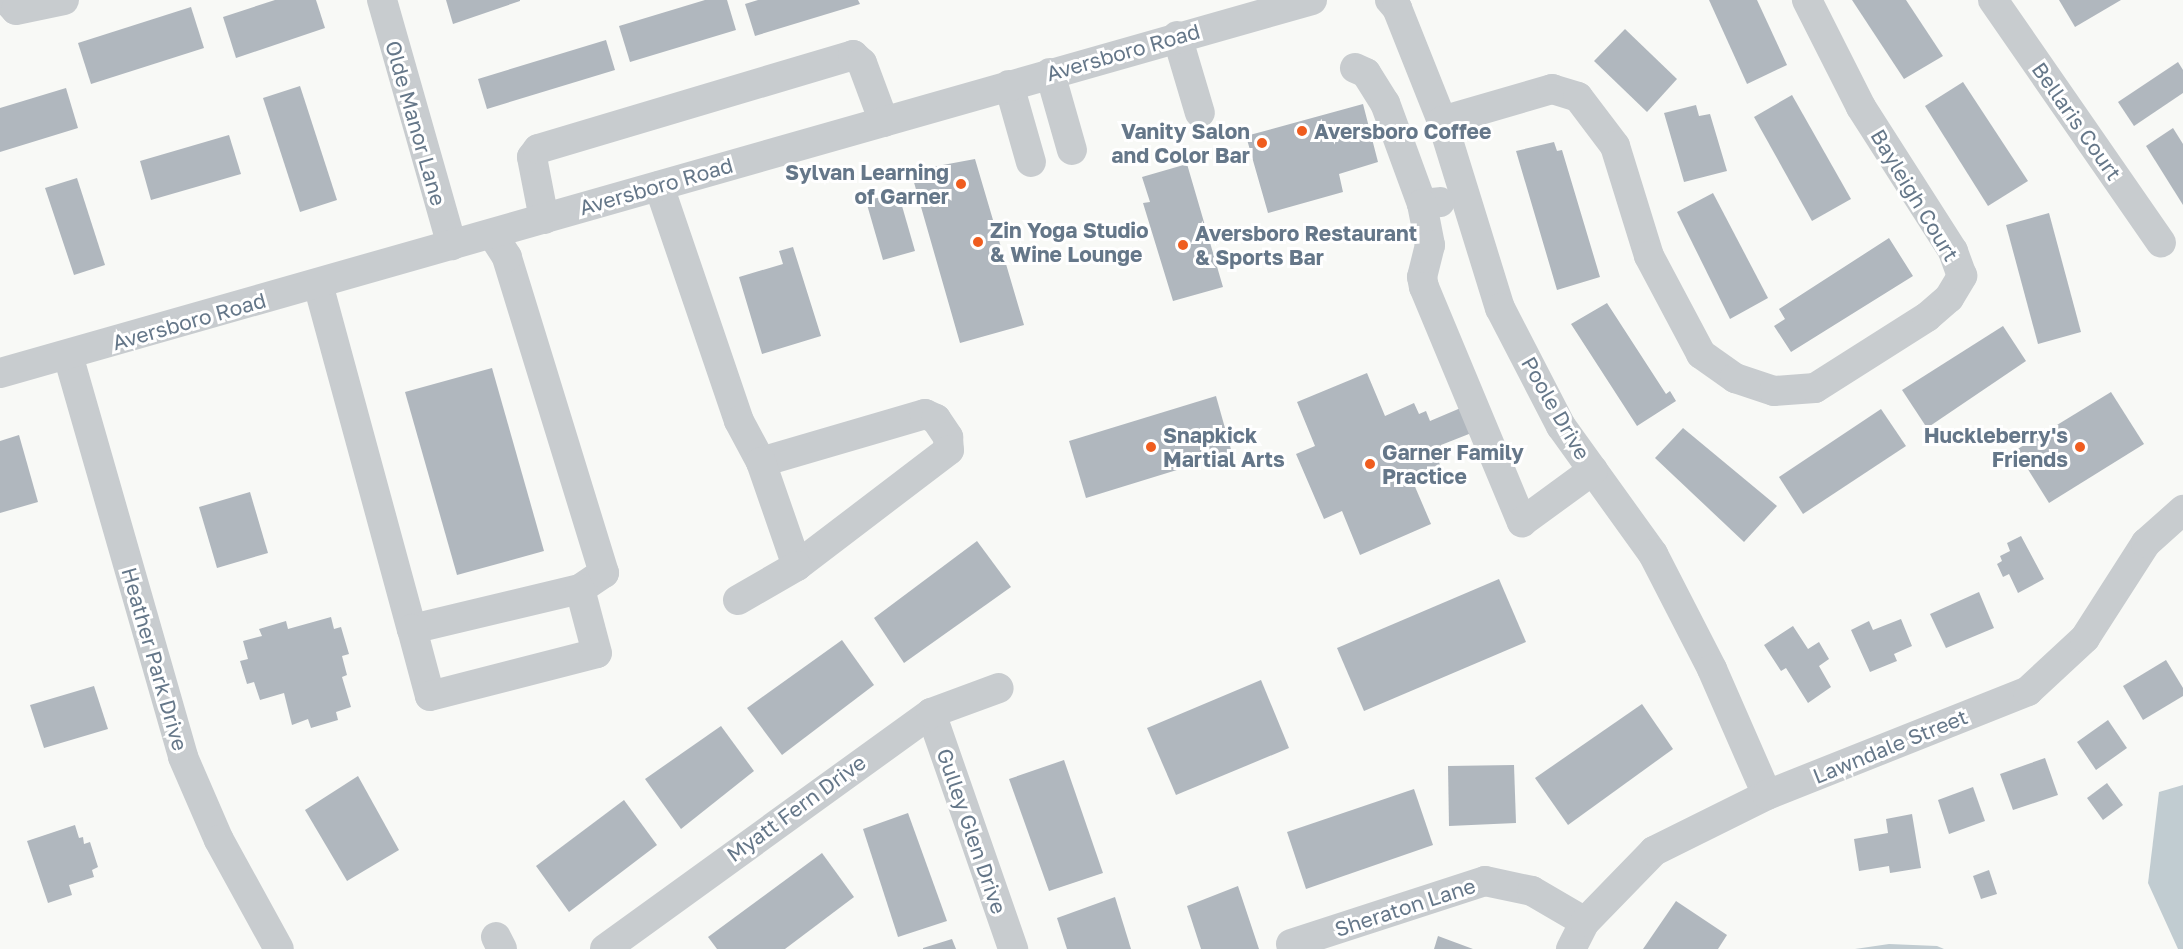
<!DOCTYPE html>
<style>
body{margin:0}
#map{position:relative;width:2183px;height:949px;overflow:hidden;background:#f8f9f6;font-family:"Golos Text",sans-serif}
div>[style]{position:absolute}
.water>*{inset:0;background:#c1ccd1}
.building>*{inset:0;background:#b0b7be}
.minor>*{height:30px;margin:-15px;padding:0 15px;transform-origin:15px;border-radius:15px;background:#c8cccf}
.dots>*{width:16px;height:16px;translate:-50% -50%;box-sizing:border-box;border:3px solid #fff;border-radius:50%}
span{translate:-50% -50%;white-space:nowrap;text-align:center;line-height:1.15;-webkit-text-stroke:6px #fff;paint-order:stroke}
.street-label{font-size:21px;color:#657789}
.poi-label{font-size:21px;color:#657789;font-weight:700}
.right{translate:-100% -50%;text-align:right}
.left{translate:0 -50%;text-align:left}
</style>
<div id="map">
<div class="water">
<i style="clip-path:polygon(2183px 785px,2183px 949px,2178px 949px,2148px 883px,2159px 792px)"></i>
<i style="clip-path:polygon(1889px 944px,1937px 946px,1944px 949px,1855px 949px)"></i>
</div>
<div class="building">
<i style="clip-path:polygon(275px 0,316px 0,325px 28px,236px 58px,223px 17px)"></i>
<i style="clip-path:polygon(446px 0,520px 0,520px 1px,453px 24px)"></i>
<i style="clip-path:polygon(705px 0,727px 0,736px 30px,630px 62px,619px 26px)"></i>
<i style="clip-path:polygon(758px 0,858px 0,860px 4px,755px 36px,745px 4px)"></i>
<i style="clip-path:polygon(1709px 0,1757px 0,1787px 65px,1747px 84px)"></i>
<i style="clip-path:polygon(1852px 0,1906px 0,1943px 56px,1904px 79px)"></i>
<i style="clip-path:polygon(2059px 0,2121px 0,2075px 27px)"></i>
<i style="clip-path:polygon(191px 7px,204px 48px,91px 84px,78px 43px)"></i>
<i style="clip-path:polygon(1625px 29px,1677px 79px,1647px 112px,1594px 61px)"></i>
<i style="clip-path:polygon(606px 40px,615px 70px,487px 109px,478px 79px)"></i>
<i style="clip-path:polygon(2178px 62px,2183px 70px,2183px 93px,2134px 126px,2118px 102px)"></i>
<i style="clip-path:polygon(1963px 82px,2028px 181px,1988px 206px,1925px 106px)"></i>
<i style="clip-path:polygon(300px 86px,337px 200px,300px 212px,263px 98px)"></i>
<i style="clip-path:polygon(66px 88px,78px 128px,0 152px,0 108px)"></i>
<i style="clip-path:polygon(1792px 95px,1851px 199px,1812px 221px,1754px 117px)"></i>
<i style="clip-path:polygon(1363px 104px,1378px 162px,1339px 174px,1343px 192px,1268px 213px,1246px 136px)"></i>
<i style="clip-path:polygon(1696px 105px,1699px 116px,1710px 114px,1727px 171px,1684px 182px,1664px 113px)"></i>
<i style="clip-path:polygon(2173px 128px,2183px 144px,2183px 205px,2146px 146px)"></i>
<i style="clip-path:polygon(229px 135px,241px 174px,151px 200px,140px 161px)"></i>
<i style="clip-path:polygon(1554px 142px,1557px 151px,1562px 150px,1600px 277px,1557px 290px,1516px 151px)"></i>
<i style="clip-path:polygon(975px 159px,1024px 325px,960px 343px,913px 179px,934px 173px,932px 167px)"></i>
<i style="clip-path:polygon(1187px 164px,1223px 287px,1173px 301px,1143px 203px,1150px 202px,1142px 177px)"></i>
<i style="clip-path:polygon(77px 178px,105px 265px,74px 275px,45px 188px)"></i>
<i style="clip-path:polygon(898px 192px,915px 251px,883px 260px,866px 201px)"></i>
<i style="clip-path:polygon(1713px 193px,1768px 298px,1730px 319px,1677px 212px)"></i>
<i style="clip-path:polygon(2049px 213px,2081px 332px,2038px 344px,2006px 225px)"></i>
<i style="clip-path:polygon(1889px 238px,1913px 276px,1791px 352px,1774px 326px,1785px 319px,1779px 309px)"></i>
<i style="clip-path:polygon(793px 247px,821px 336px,762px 354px,739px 277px,783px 264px,779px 251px)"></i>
<i style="clip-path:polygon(1607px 303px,1666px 394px,1670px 391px,1676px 401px,1637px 426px,1571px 324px)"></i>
<i style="clip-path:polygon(2003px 326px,2026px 361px,1927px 428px,1902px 390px)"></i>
<i style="clip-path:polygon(492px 368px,544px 551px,457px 575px,405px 392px)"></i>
<i style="clip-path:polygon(1367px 373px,1385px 416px,1414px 403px,1419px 414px,1426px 411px,1430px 421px,1463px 407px,1474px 432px,1441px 445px,1445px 454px,1437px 458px,1442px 469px,1413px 482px,1431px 524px,1360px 555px,1342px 511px,1324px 519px,1296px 454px,1315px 446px,1297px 402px)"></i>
<i style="clip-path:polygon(2111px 392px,2144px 444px,2049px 503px,2016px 450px)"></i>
<i style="clip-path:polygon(1216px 396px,1232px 453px,1086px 498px,1069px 441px)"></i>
<i style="clip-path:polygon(1881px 409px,1906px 446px,1803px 514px,1779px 477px)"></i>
<i style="clip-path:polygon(1683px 428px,1777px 506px,1744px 542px,1655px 458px)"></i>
<i style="clip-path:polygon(19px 435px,38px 502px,0 513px,0 441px)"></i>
<i style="clip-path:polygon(250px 492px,268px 553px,217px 568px,199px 507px)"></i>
<i style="clip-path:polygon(2021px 536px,2044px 579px,2018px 593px,2009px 574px,2003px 577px,1997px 564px,2002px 561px,2000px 556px,2010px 551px,2007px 543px)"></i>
<i style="clip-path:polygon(977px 541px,1011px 587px,904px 663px,874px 618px)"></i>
<i style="clip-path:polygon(1499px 579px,1526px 642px,1364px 711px,1337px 648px)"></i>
<i style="clip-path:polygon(1979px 592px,1994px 628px,1946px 648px,1930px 614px)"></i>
<i style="clip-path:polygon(331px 617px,334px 629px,341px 627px,349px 654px,342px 656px,347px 675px,342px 677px,351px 707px,336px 712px,338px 720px,311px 728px,308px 719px,292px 725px,284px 693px,260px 700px,254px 682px,247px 684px,240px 661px,248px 659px,243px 641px,262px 636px,259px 629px,286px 621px,288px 629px)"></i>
<i style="clip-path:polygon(1901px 619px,1912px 646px,1894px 654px,1897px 661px,1870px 672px,1851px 630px,1869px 621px,1873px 630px)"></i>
<i style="clip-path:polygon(1793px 626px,1808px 649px,1819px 642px,1829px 659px,1819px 666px,1831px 687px,1808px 703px,1786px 668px,1781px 671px,1764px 645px)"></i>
<i style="clip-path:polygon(842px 640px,874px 685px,782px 755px,747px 708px)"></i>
<i style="clip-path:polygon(2166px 660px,2183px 688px,2183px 696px,2143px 720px,2123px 686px)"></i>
<i style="clip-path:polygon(1261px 680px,1289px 748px,1176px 795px,1147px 728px)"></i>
<i style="clip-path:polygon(94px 686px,108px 729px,44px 748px,30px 705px)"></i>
<i style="clip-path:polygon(1642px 704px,1673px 749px,1568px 825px,1535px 778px)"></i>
<i style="clip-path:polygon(2108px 720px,2127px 748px,2096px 770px,2077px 742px)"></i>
<i style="clip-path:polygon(721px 726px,754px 771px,681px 829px,645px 779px)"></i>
<i style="clip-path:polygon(2045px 758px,2058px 795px,2013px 810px,2000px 774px)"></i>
<i style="clip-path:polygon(1064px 760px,1103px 873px,1049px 891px,1009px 779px)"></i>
<i style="clip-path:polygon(1514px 765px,1516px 823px,1449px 826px,1448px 766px)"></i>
<i style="clip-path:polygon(358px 776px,399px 850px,347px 881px,305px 810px)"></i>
<i style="clip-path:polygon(2107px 783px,2123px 805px,2103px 820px,2087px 798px)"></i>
<i style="clip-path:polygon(1973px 787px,1985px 821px,1949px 834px,1938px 800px)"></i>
<i style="clip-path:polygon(1414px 789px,1433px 845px,1306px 889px,1287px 832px)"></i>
<i style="clip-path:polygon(624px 800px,657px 845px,569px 912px,536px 866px)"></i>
<i style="clip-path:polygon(908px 813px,947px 921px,898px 937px,863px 829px)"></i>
<i style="clip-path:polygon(1912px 814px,1921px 868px,1890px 873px,1889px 866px,1859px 871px,1854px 839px,1888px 833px,1886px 819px)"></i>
<i style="clip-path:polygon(75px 825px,79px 838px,83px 837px,84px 844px,90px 842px,98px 867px,92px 870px,94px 877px,69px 885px,72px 895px,48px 903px,27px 841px)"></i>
<i style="clip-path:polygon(822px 853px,854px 897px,785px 949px,717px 949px,708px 937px)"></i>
<i style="clip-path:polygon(1989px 870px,1997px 894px,1981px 899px,1973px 876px)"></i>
<i style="clip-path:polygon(1238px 886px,1259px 949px,1201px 949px,1187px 906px)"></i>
<i style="clip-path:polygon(1115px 897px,1131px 949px,1067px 949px,1057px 918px)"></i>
<i style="clip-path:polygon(1676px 901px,1727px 935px,1718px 949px,1643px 949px)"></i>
<i style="clip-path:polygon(1438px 936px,1473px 949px,1434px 949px)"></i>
<i style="clip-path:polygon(952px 939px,956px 949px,923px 949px,923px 948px)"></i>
</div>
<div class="minor">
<i style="left:7px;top:0;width:13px;rotate:48deg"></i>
<i style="left:16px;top:10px;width:49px;rotate:-11.8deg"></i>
<i style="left:382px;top:0;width:255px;rotate:74.1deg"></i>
<i style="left:1390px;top:0;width:11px;rotate:49deg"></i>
<i style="left:1397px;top:8px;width:122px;rotate:68.3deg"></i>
<i style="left:1442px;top:121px;width:196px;rotate:72.8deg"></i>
<i style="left:1500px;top:308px;width:133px;rotate:62.7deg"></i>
<i style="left:1561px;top:426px;width:158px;rotate:54.3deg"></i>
<i style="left:1653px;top:554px;width:129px;rotate:62.8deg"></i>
<i style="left:1712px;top:669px;width:137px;rotate:66.4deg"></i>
<i style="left:1993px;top:0;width:295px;rotate:55.3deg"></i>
<i style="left:1177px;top:36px;width:80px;rotate:73.4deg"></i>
<i style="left:1355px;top:68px;width:12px;rotate:24deg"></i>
<i style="left:1366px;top:73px;width:36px;rotate:58deg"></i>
<i style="left:1385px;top:103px;width:108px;rotate:69.9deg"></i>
<i style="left:1422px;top:204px;width:18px;rotate:-6deg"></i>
<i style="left:1050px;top:73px;width:80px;rotate:74.1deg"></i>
<i style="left:1009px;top:85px;width:80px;rotate:74.1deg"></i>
<i style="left:1442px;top:121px;width:115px;rotate:-16.2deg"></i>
<i style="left:1552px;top:89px;width:27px;rotate:17deg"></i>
<i style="left:1578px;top:97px;width:61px;rotate:52.9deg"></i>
<i style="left:1615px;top:146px;width:115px;rotate:72.8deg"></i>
<i style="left:1649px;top:256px;width:111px;rotate:62deg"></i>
<i style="left:1701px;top:354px;width:42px;rotate:35.2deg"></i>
<i style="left:1735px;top:378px;width:41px;rotate:18.4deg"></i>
<i style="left:1774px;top:391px;width:41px;rotate:-4.2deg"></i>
<i style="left:1815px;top:388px;width:133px;rotate:-32.4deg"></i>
<i style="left:1927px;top:317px;width:29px;rotate:-41deg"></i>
<i style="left:1949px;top:298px;width:26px;rotate:-59deg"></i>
<i style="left:1962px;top:276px;width:27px;rotate:-110deg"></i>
<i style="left:1953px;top:251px;width:171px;rotate:-122.6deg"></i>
<i style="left:1861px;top:107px;width:120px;rotate:-116.8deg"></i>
<i style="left:659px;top:186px;width:248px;rotate:71.2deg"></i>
<i style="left:739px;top:421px;width:47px;rotate:61.8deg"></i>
<i style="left:761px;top:462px;width:171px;rotate:-16.3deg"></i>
<i style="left:925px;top:414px;width:12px;rotate:24deg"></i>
<i style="left:936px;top:419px;width:22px;rotate:56deg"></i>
<i style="left:948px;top:437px;width:13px;rotate:86deg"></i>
<i style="left:949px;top:450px;width:191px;rotate:142.7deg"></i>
<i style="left:797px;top:566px;width:110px;rotate:-109.1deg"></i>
<i style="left:1422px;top:204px;width:42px;rotate:79deg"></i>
<i style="left:1430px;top:245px;width:33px;rotate:104deg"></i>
<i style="left:1422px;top:277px;width:10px;rotate:79deg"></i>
<i style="left:1424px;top:287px;width:255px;rotate:67.4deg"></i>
<i style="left:1522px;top:522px;width:88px;rotate:-36.2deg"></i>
<i style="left:544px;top:219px;width:63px;rotate:-101deg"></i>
<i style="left:532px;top:157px;width:10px;rotate:-53deg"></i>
<i style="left:538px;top:149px;width:329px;rotate:-16.6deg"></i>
<i style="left:853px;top:55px;width:12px;rotate:42deg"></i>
<i style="left:862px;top:63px;width:63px;rotate:69.6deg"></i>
<i style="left:318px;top:284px;width:358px;rotate:74.8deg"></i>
<i style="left:412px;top:629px;width:173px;rotate:-13.4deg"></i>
<i style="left:580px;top:589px;width:29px;rotate:-34deg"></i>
<i style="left:604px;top:573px;width:331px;rotate:-107.1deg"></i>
<i style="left:507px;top:257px;width:27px;rotate:-123deg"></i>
<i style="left:68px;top:355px;width:418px;rotate:74deg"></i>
<i style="left:183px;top:757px;width:90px;rotate:66.6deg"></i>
<i style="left:219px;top:840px;width:124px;rotate:61.2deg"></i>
<i style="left:0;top:373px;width:1364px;rotate:-15.87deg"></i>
<i style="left:738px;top:600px;width:68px;rotate:-30deg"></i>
<i style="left:412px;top:629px;width:69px;rotate:75deg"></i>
<i style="left:430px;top:696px;width:172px;rotate:-14.4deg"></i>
<i style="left:597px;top:653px;width:66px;rotate:-104.9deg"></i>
<i style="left:931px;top:713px;width:250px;rotate:70.8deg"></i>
<i style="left:496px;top:937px;width:13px;rotate:63deg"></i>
<i style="left:1291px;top:944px;width:204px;rotate:-18deg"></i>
<i style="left:1485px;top:881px;width:48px;rotate:12deg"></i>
<i style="left:1532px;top:891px;width:61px;rotate:30.3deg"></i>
<i style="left:605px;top:949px;width:402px;rotate:-35.9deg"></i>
<i style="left:931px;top:713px;width:72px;rotate:-20.2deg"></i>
<i style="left:1571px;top:949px;width:30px;rotate:-63deg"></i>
<i style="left:1585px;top:922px;width:99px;rotate:-45.8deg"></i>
<i style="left:1654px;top:851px;width:126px;rotate:-26.4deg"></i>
<i style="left:1767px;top:795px;width:281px;rotate:-21.7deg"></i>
<i style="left:2028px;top:691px;width:78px;rotate:-42.9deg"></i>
<i style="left:2085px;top:638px;width:113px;rotate:-57.3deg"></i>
<i style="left:2146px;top:543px;width:50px;rotate:-41.7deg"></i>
</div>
<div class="dots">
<i style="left:1302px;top:131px;background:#ef5d1f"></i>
<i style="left:1262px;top:143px;background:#ef5d1f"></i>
<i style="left:961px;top:184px;background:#ef5d1f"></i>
<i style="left:978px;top:242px;background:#ef5d1f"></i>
<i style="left:1183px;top:245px;background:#ef5d1f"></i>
<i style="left:1151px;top:447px;background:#ef5d1f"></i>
<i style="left:2080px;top:447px;background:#ef5d1f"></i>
<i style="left:1370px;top:464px;background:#ef5d1f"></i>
</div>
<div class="street-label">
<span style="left:1123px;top:52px;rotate:-16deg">Aversboro Road</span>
<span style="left:2077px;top:121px;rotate:55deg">Bellaris Court</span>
<span style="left:416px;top:123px;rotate:74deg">Olde Manor Lane</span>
<span style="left:656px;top:186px;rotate:-16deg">Aversboro Road</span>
<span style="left:1915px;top:195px;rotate:59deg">Bayleigh Court</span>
<span style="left:189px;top:321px;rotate:-16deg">Aversboro Road</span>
<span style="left:1556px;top:408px;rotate:60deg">Poole Drive</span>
<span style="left:155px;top:659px;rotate:74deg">Heather Park Drive</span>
<span style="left:1890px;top:746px;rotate:-22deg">Lawndale Street</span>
<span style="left:796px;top:808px;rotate:-36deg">Myatt Fern Drive</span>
<span style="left:972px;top:831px;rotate:71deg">Gulley Glen Drive</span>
<span style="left:1405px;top:907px;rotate:-18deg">Sheraton Lane</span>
</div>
<div class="poi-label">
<span class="right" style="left:1250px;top:143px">Vanity Salon<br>and Color Bar</span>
<span class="left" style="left:1314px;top:131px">Aversboro Coffee</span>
<span class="right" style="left:949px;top:184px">Sylvan Learning<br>of Garner</span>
<span class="left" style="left:990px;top:242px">Zin Yoga Studio<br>&amp; Wine Lounge</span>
<span class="left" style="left:1195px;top:245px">Aversboro Restaurant<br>&amp; Sports Bar</span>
<span class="left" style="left:1163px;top:447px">Snapkick<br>Martial Arts</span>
<span class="right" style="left:2068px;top:447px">Huckleberry's<br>Friends</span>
<span class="left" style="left:1382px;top:464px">Garner Family<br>Practice</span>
</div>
</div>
